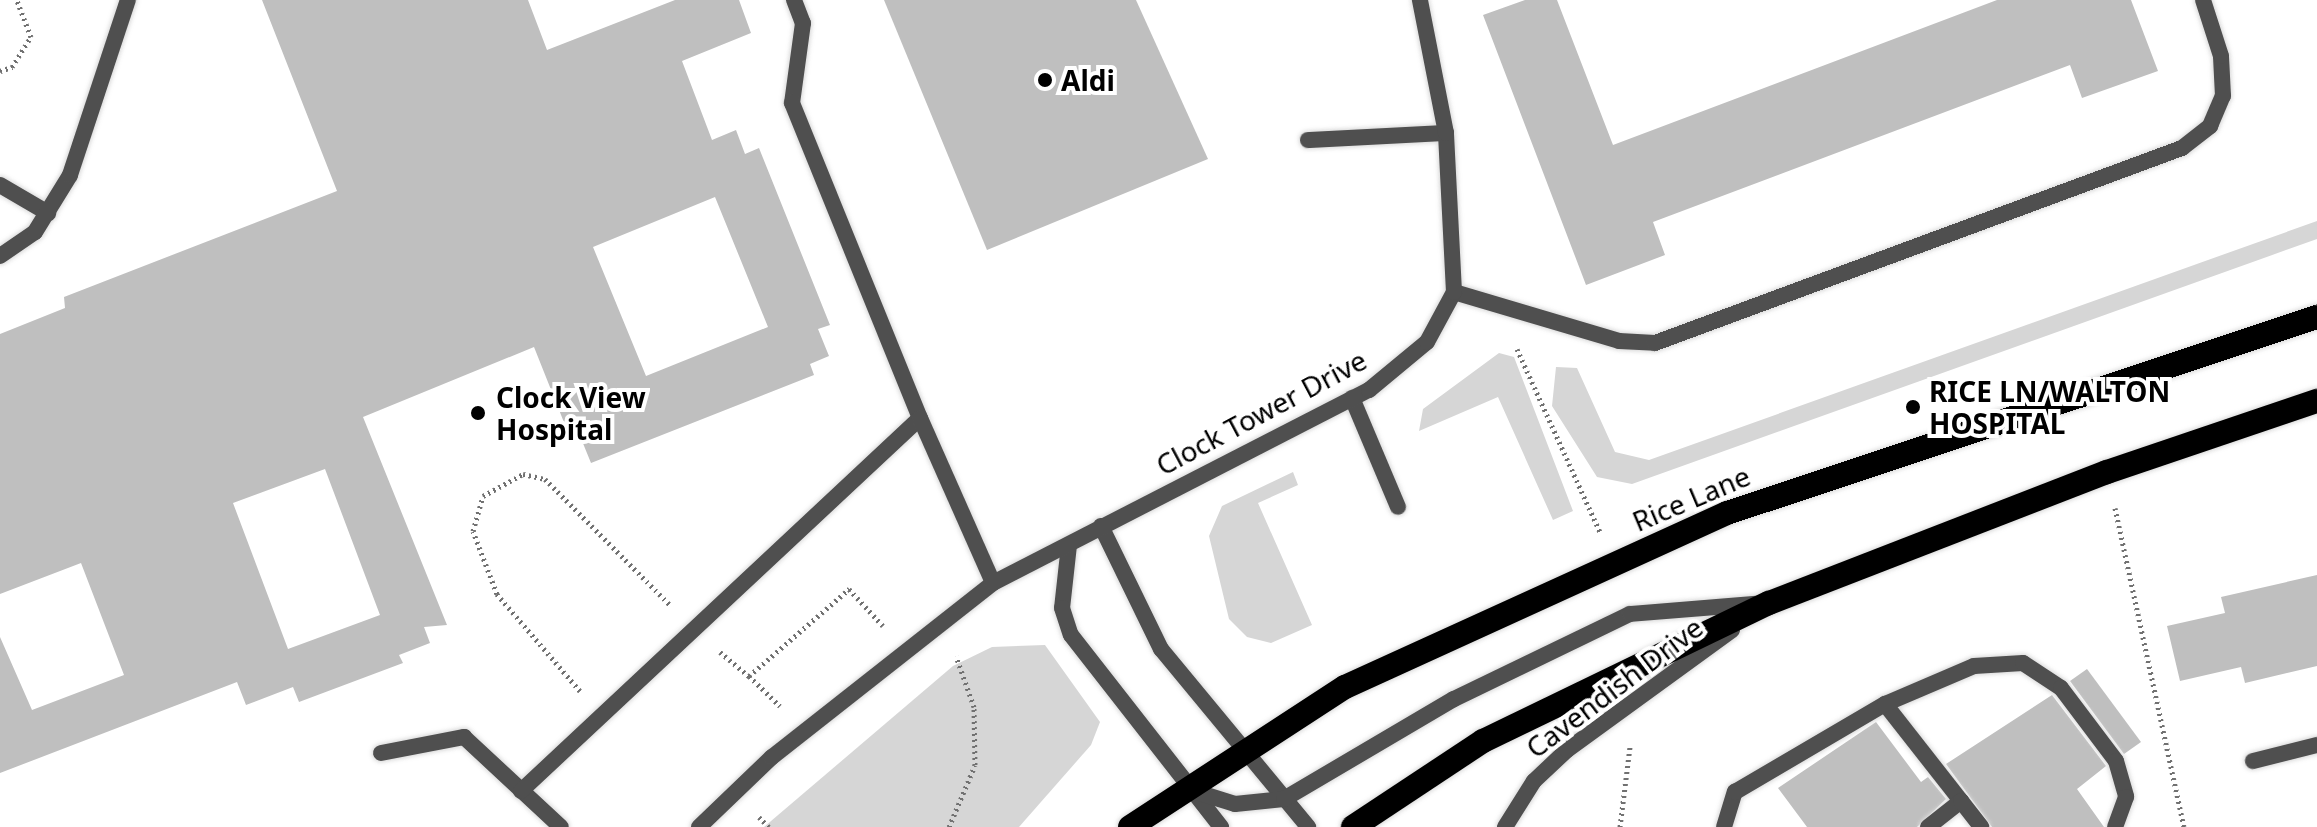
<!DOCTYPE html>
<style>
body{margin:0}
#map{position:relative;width:2317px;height:827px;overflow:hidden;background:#fff;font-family:"Noto Sans",sans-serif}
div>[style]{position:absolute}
.green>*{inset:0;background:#d6d6d6}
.building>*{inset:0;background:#bfbfbf}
.path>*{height:5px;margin-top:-2.5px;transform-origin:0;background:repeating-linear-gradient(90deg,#717171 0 2px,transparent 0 6px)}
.roads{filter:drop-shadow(0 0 2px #dbdbdb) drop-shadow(0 0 2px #dbdbdb)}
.lane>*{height:16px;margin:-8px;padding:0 8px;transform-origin:8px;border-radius:8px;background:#4f4f4f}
.street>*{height:16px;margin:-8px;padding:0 8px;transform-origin:8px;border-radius:8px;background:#4f4f4f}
.highway>*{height:24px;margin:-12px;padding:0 12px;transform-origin:12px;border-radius:12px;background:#000}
.dots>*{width:22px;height:22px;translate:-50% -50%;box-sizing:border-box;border:4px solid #fff;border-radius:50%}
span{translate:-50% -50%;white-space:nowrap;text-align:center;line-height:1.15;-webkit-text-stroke:8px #fff;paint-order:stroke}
.poi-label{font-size:28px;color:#000;font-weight:700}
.left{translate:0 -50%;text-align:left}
.street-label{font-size:28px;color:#000}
</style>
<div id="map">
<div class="green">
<i style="clip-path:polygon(2317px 221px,2317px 239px,1632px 484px,1597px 477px,1552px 406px,1556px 367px,1577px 368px,1615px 452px,1649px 460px)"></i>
<i style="clip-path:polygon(1499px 353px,1514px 357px,1573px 511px,1553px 520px,1498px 397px,1419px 431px,1423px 409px)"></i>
<i style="clip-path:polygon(1293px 472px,1298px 485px,1258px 503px,1312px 625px,1271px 643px,1247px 637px,1229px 619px,1209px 536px,1222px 506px)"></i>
<i style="clip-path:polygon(1045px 645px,1100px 722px,1091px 745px,1019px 827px,764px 827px,953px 666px,992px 647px)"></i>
</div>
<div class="building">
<i style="clip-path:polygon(evenodd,262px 0,528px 0,547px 50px,675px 0,739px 0,751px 33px,682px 61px,712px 140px,736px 130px,745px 154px,759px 148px,830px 325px,818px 329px,829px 356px,810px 364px,814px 375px,591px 463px,580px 436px,571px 440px,534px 347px,363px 417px,447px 625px,424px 627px,430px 643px,399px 655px,403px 663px,299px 702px,293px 687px,246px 705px,237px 682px,0 773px,0 637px,32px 710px,124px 675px,81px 563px,0 594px,0 334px,65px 308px,64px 297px,337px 191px,262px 0,715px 197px,768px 327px,646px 376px,593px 247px,715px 197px,262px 0,325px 469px,380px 615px,288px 649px,233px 503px,325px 469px)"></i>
<i style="clip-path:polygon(884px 0,1136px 0,1208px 159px,987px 250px)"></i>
<i style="clip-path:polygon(1525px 0,1557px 0,1613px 145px,1997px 0,2131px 0,2158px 71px,2082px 98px,2070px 65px,1653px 222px,1665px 255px,1586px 285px,1483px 15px)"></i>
<i style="clip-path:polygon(2317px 575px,2317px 666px,2245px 683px,2241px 667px,2180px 681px,2167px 626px,2225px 613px,2221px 597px)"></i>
<i style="clip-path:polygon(2087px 669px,2141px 742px,2124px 754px,2070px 681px)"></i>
<i style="clip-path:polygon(2052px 695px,2106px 766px,2077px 789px,2104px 827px,1992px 827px,1946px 764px)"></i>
<i style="clip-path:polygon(1876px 722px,1921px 782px,1928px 777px,1946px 799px,1917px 827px,1807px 827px,1778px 788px)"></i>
</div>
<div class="path">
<i style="left:0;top:71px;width:13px;rotate:-18deg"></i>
<i style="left:12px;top:67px;width:36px;rotate:-58deg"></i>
<i style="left:31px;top:37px;width:40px;rotate:-111deg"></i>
<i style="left:1517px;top:349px;width:201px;rotate:65.6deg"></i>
<i style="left:2115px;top:508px;width:326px;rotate:77.8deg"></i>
<i style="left:720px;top:652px;width:38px;rotate:40deg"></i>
<i style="left:749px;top:676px;width:133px;rotate:-41deg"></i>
<i style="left:849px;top:589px;width:50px;rotate:47.4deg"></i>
<i style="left:749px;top:676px;width:43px;rotate:44.1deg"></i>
<i style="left:580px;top:691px;width:128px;rotate:-130.6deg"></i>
<i style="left:497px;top:594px;width:67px;rotate:-110.9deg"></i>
<i style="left:473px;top:531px;width:36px;rotate:-74deg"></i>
<i style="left:483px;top:496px;width:46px;rotate:-28.8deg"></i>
<i style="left:523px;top:474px;width:23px;rotate:13deg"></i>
<i style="left:545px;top:479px;width:180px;rotate:45.2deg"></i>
<i style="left:759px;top:817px;width:14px;rotate:45deg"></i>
<i style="left:949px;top:827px;width:67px;rotate:-67.2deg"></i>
<i style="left:975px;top:765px;width:58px;rotate:-91deg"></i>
<i style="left:974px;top:707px;width:54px;rotate:-109.4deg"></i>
<i style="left:1620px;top:827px;width:81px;rotate:-82.9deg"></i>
</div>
<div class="roads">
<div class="lane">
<i style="left:794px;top:0;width:25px;rotate:69deg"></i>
<i style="left:803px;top:23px;width:81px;rotate:97.8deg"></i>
<i style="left:792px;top:103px;width:340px;rotate:67.9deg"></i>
<i style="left:1308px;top:140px;width:138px;rotate:-2.9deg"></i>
<i style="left:0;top:185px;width:56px;rotate:30.3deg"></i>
<i style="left:1454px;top:292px;width:172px;rotate:16.5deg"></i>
<i style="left:1619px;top:341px;width:36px;rotate:3deg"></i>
<i style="left:1655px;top:343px;width:562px;rotate:-20.31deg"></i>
<i style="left:2182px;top:148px;width:36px;rotate:-38deg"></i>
<i style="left:2210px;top:126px;width:33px;rotate:-67deg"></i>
<i style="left:2223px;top:96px;width:40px;rotate:-92.9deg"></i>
<i style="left:2221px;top:56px;width:59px;rotate:-107.8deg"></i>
<i style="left:1352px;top:398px;width:118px;rotate:67.1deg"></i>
<i style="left:1885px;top:704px;width:123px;rotate:51.9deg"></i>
<i style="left:381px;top:753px;width:85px;rotate:-10.9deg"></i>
<i style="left:464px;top:737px;width:132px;rotate:42.9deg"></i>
<i style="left:2253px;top:761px;width:66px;rotate:-14deg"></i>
<i style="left:521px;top:791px;width:546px;rotate:-43.07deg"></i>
<i style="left:920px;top:418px;width:180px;rotate:66.1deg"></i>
<i style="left:1724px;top:827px;width:37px;rotate:-73deg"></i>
<i style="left:1735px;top:792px;width:174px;rotate:-30.4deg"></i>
<i style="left:1885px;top:704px;width:97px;rotate:-23.1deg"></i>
<i style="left:1974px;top:666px;width:49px;rotate:-3.5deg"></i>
<i style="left:2023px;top:663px;width:45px;rotate:33.3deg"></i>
<i style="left:2061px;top:688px;width:91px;rotate:53deg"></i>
<i style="left:2116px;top:761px;width:37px;rotate:74deg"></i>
<i style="left:2126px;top:797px;width:32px;rotate:110deg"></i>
<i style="left:1928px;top:827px;width:42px;rotate:-38.2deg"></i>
<i style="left:1961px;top:801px;width:33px;rotate:52deg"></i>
</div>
<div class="street">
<i style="left:0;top:256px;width:42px;rotate:-34.4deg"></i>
<i style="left:35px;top:232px;width:67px;rotate:-58.4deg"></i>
<i style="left:70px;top:175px;width:184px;rotate:-71.7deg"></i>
<i style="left:1101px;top:526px;width:137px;rotate:64deg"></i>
<i style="left:1161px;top:649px;width:231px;rotate:50.4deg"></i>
<i style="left:1069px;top:545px;width:63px;rotate:96.3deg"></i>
<i style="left:1062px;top:608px;width:28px;rotate:72deg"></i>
<i style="left:1071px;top:635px;width:244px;rotate:52deg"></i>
<i style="left:1187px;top:789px;width:50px;rotate:17.4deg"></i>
<i style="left:1235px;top:804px;width:49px;rotate:-5.8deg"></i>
<i style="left:1284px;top:799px;width:197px;rotate:-30.5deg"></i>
<i style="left:1454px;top:699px;width:195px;rotate:-25.8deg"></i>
<i style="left:1630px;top:614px;width:125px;rotate:-4.6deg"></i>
<i style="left:699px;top:827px;width:101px;rotate:-43.8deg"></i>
<i style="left:772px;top:757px;width:281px;rotate:-38.2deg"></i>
<i style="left:993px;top:583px;width:423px;rotate:-27.2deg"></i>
<i style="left:1369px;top:390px;width:75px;rotate:-39.6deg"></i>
<i style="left:1427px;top:342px;width:57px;rotate:-61.6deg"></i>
<i style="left:1454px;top:292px;width:159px;rotate:-92.9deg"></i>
<i style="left:1446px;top:133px;width:136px;rotate:-101.1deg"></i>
<i style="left:1505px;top:827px;width:54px;rotate:-57.8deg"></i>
<i style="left:1534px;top:781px;width:45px;rotate:-43.2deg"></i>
<i style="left:1567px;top:750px;width:204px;rotate:-36deg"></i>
</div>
<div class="highway">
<i style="left:1130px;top:827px;width:257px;rotate:-33.1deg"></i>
<i style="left:1345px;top:687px;width:420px;rotate:-24.5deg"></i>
<i style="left:1727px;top:513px;width:622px;rotate:-18.38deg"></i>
<i style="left:1353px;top:827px;width:156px;rotate:-33.5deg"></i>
<i style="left:1483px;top:741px;width:318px;rotate:-25.8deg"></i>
<i style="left:1769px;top:603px;width:362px;rotate:-21.2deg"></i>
<i style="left:2107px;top:472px;width:222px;rotate:-18.7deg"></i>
</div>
</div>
<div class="dots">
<i style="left:1045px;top:80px;background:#000"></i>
<i style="left:1913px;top:407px;background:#000"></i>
<i style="left:478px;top:413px;background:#000"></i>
</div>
<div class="poi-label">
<span class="left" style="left:1061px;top:80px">Aldi</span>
<span class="left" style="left:1929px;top:407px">RICE LN/WALTON<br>HOSPITAL</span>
<span class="left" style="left:496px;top:413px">Clock View<br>Hospital</span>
</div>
<div class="street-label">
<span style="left:1261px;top:412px;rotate:-28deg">Clock Tower Drive</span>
<span style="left:1691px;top:498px;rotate:-23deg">Rice Lane</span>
<span style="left:1614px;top:687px;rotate:-37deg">Cavendish Drive</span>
</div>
</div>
